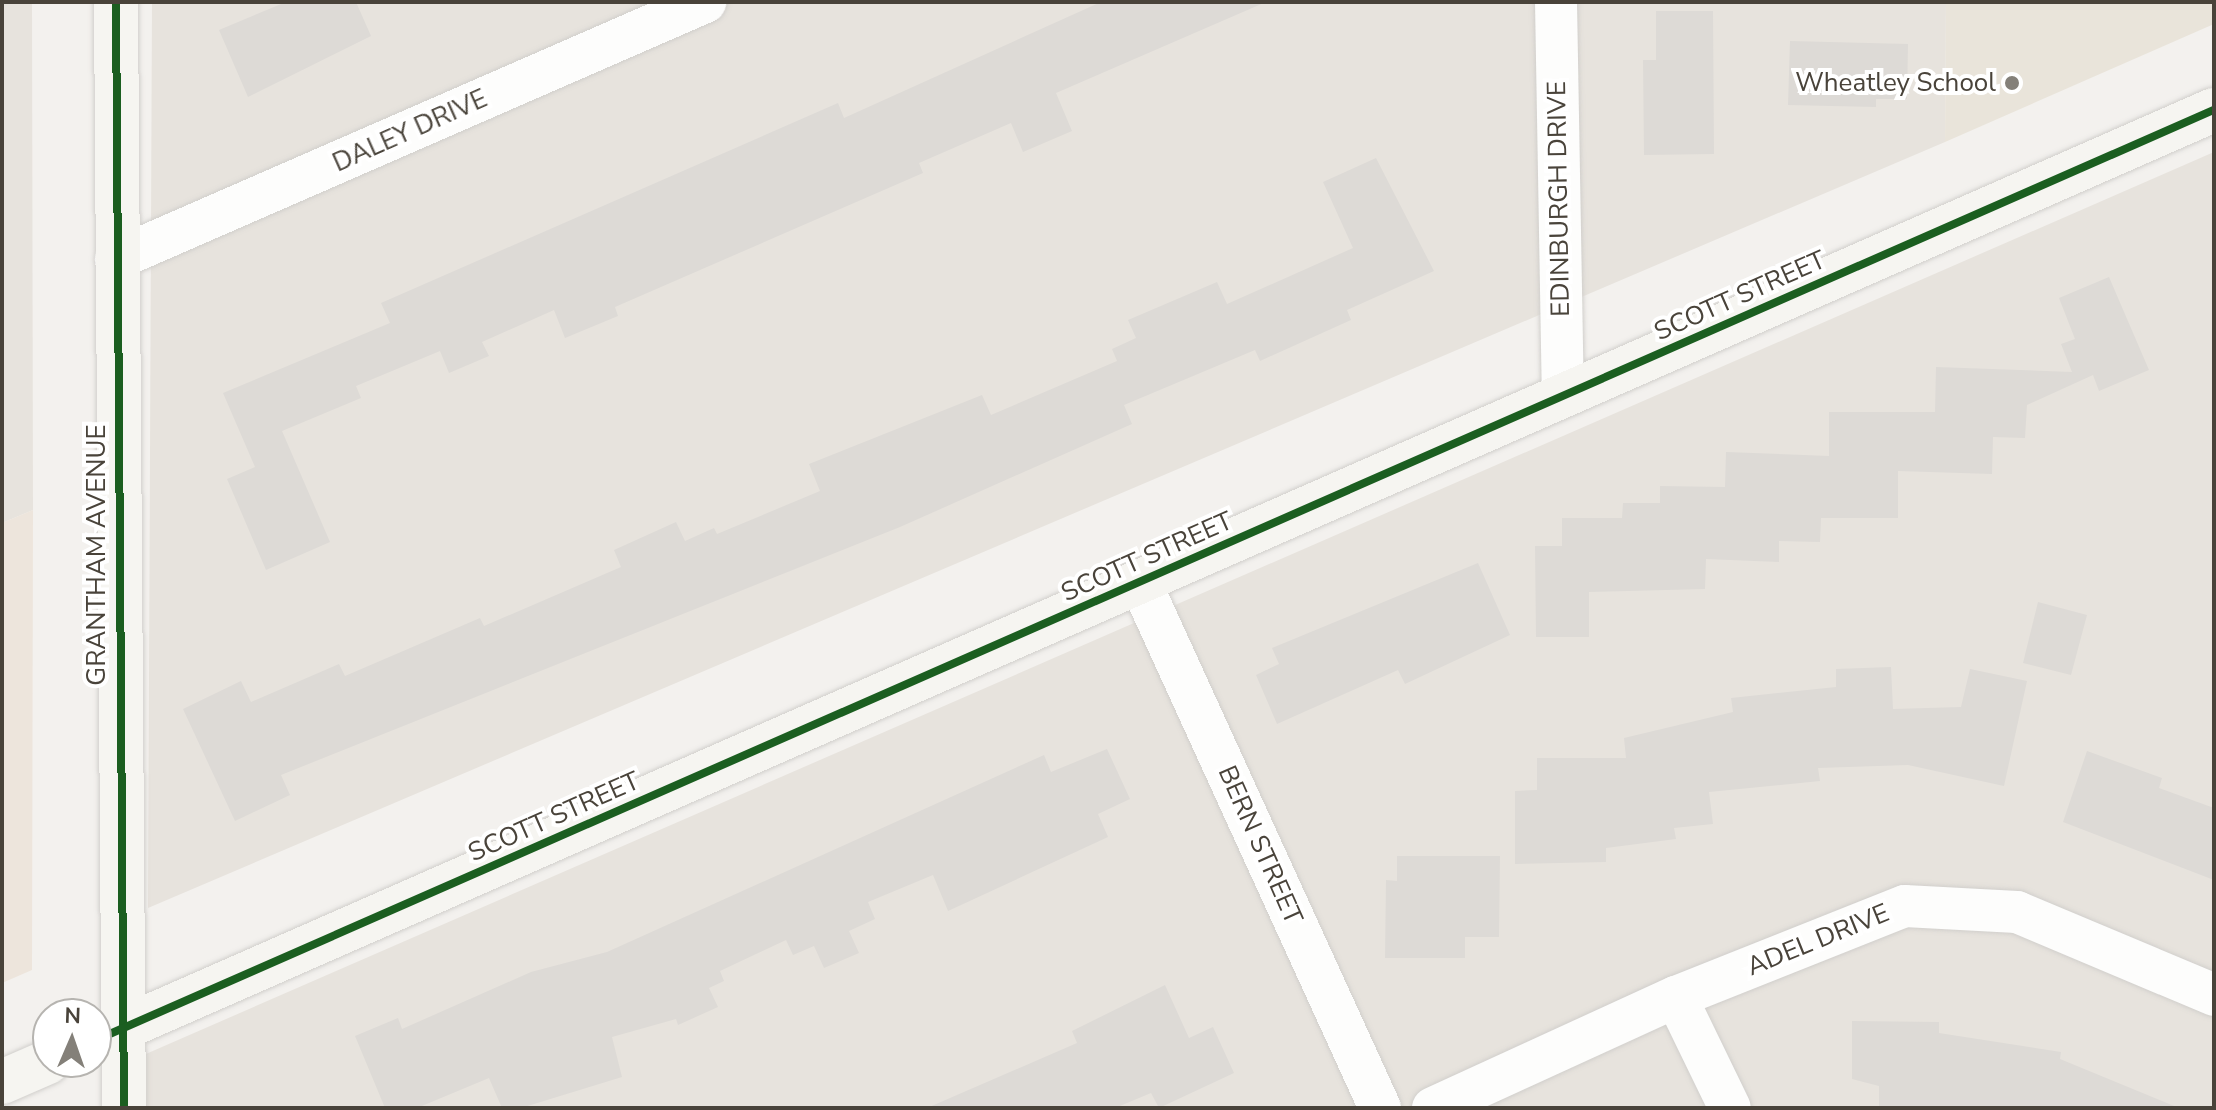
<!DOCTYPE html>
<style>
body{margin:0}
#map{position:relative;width:2216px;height:1110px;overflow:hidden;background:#f3f1ee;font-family:"Nunito Sans",sans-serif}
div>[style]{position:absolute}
.residential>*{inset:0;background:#e7e3dd}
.commercial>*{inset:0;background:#ede5dc}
.education>*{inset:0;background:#e9e4da}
.building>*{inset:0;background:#dddad6}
.roads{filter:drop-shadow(0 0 2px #d1cfcc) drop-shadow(0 0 2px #d1cfcc)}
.street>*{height:42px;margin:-21px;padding:0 21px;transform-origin:21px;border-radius:21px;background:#fdfdfc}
.secondary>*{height:44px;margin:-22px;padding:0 22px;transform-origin:22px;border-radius:22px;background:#f6f5f1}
.cycleway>*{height:8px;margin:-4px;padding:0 4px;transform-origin:4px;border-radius:4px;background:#1b5e20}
.dots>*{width:22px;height:22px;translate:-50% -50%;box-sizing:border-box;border:4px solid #fff;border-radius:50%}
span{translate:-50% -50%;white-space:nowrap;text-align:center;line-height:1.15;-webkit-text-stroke:8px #fff;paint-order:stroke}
.poi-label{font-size:26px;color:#49433a}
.right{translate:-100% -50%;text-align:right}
.street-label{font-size:26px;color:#49433a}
.frame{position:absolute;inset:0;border:4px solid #49433a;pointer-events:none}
.north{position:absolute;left:32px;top:998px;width:80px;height:80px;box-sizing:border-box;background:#fff;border:2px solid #b6b4b0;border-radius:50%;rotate:2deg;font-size:22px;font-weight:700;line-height:32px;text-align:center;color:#49433a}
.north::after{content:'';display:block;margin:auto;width:28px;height:36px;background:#848079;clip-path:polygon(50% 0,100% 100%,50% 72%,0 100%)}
</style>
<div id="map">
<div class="residential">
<i style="clip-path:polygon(2px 2px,32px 2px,33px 510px,2px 523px)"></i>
<i style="clip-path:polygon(152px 2px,1946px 2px,1945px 142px,148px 908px)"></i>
<i style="clip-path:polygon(2214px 152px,2214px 1108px,139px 1108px,139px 1057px)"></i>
</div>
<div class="commercial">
<i style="clip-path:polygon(33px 510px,32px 970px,2px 983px,2px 523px)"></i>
</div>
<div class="education">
<i style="clip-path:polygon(1946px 2px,2214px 2px,2214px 24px,1945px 142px)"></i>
</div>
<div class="building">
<i style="clip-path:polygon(286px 2px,356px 2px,371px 36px,248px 97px,219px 30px)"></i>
<i style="clip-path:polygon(1101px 2px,1266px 2px,1056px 93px,1072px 131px,1023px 152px,1011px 123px,919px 163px,923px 173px,615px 307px,618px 316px,565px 338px,554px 310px,482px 342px,489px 356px,449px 373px,440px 351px,356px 386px,361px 398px,282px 431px,330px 542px,266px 570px,227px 479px,255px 467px,223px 393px,390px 323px,381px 303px,838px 103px,844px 118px)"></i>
<i style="clip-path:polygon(1656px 11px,1713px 11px,1714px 154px,1644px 155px,1643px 60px,1656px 60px)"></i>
<i style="clip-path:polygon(1790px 41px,1908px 44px,1907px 99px,1876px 99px,1876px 107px,1788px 105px)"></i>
<i style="clip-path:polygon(1376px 158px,1434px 271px,1347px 310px,1351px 320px,1260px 361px,1255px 350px,1124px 405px,1132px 424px,900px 527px,281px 775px,290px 795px,235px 821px,183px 709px,241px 681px,251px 702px,339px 664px,345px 676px,480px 618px,484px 626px,621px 567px,614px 550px,676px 522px,685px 541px,714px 528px,717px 534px,820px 491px,809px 464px,982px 395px,991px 415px,1117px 361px,1112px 349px,1136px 338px,1128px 320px,1217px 282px,1227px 304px,1353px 248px,1323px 182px)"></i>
<i style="clip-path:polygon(2109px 277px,2149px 370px,2099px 391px,2093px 375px,2027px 405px,2025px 438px,1993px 437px,1992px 474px,1898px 471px,1898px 518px,1821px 518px,1820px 542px,1779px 541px,1779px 562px,1706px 559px,1705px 589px,1589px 592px,1589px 637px,1536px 637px,1535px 546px,1562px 546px,1562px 518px,1622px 518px,1623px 503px,1660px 503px,1660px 486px,1725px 487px,1726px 452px,1829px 456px,1829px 412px,1935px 412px,1936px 367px,2072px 372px,2061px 344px,2075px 339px,2059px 298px)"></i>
<i style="clip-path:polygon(1478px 563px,1510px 635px,1405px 684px,1398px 670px,1277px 724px,1256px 675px,1279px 664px,1272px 648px)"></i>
<i style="clip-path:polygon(2038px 602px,2087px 615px,2071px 675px,2023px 663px)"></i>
<i style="clip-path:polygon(1891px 667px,1893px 709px,1961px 707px,1970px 669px,2027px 681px,2004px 786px,1908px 765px,1818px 768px,1820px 781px,1709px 792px,1713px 824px,1674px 828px,1676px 839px,1606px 848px,1606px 862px,1515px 864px,1515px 791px,1537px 790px,1537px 758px,1626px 758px,1624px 738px,1733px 712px,1731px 698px,1836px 687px,1836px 669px)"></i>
<i style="clip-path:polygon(1107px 749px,1130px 799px,1098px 814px,1108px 837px,948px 911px,933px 875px,868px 902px,875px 919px,849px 931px,859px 953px,824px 968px,814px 946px,793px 955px,786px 940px,720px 971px,724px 981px,709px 988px,718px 1007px,678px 1025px,676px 1019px,612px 1037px,622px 1077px,521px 1108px,502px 1108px,489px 1078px,417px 1108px,385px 1108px,355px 1036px,398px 1018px,402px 1029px,531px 972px,607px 952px,1044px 755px,1051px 772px)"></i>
<i style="clip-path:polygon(2087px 751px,2162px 778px,2159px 788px,2214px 808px,2214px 880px,2063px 822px)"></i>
<i style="clip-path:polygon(1397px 856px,1500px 856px,1499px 937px,1465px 937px,1465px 958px,1385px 958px,1386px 880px,1397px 881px)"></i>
<i style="clip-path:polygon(1165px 985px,1189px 1038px,1213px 1027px,1234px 1073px,1159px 1108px,1151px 1093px,1115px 1108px,927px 1108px,1077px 1043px,1072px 1031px)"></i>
<i style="clip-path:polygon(1852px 1021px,1939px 1022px,1939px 1033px,2061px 1052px,2060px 1059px,2179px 1108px,1879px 1108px,1879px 1086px,1852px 1079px)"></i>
</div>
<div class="roads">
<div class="street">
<i style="left:1556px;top:2px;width:394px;rotate:89deg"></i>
<i style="left:116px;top:259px;width:643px;rotate:-23.57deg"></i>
<i style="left:1140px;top:582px;width:578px;rotate:65.47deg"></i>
<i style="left:1676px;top:997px;width:123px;rotate:64.1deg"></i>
<i style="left:1433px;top:1108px;width:267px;rotate:-24.6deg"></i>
<i style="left:1676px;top:997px;width:246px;rotate:-21.7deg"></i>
<i style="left:1905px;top:906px;width:112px;rotate:3.1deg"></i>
<i style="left:2017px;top:912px;width:214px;rotate:22.8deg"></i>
</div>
<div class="secondary">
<i style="left:116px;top:2px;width:1106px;rotate:89.59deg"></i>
<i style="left:96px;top:1040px;width:2313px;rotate:-23.71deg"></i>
<i style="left:2px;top:1082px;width:50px;rotate:-23.5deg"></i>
</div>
</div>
<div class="cycleway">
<i style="left:116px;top:2px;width:1106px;rotate:89.59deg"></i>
<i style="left:96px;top:1040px;width:2313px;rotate:-23.71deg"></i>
</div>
<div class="dots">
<i style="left:2012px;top:83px;background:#848079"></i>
</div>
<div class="poi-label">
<span class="right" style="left:1996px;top:83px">Wheatley School</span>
</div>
<div class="street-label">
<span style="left:410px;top:131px;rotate:-24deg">DALEY DRIVE</span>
<span style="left:1559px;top:199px;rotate:-91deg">EDINBURGH DRIVE</span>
<span style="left:1740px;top:296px;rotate:-24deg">SCOTT STREET</span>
<span style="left:97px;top:555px;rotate:-90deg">GRANTHAM AVENUE</span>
<span style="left:1147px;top:557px;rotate:-24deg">SCOTT STREET</span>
<span style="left:554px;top:817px;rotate:-24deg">SCOTT STREET</span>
<span style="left:1260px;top:845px;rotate:66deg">BERN STREET</span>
<span style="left:1818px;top:940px;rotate:-22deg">ADEL DRIVE</span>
</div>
<div class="frame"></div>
<div class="north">N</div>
</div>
